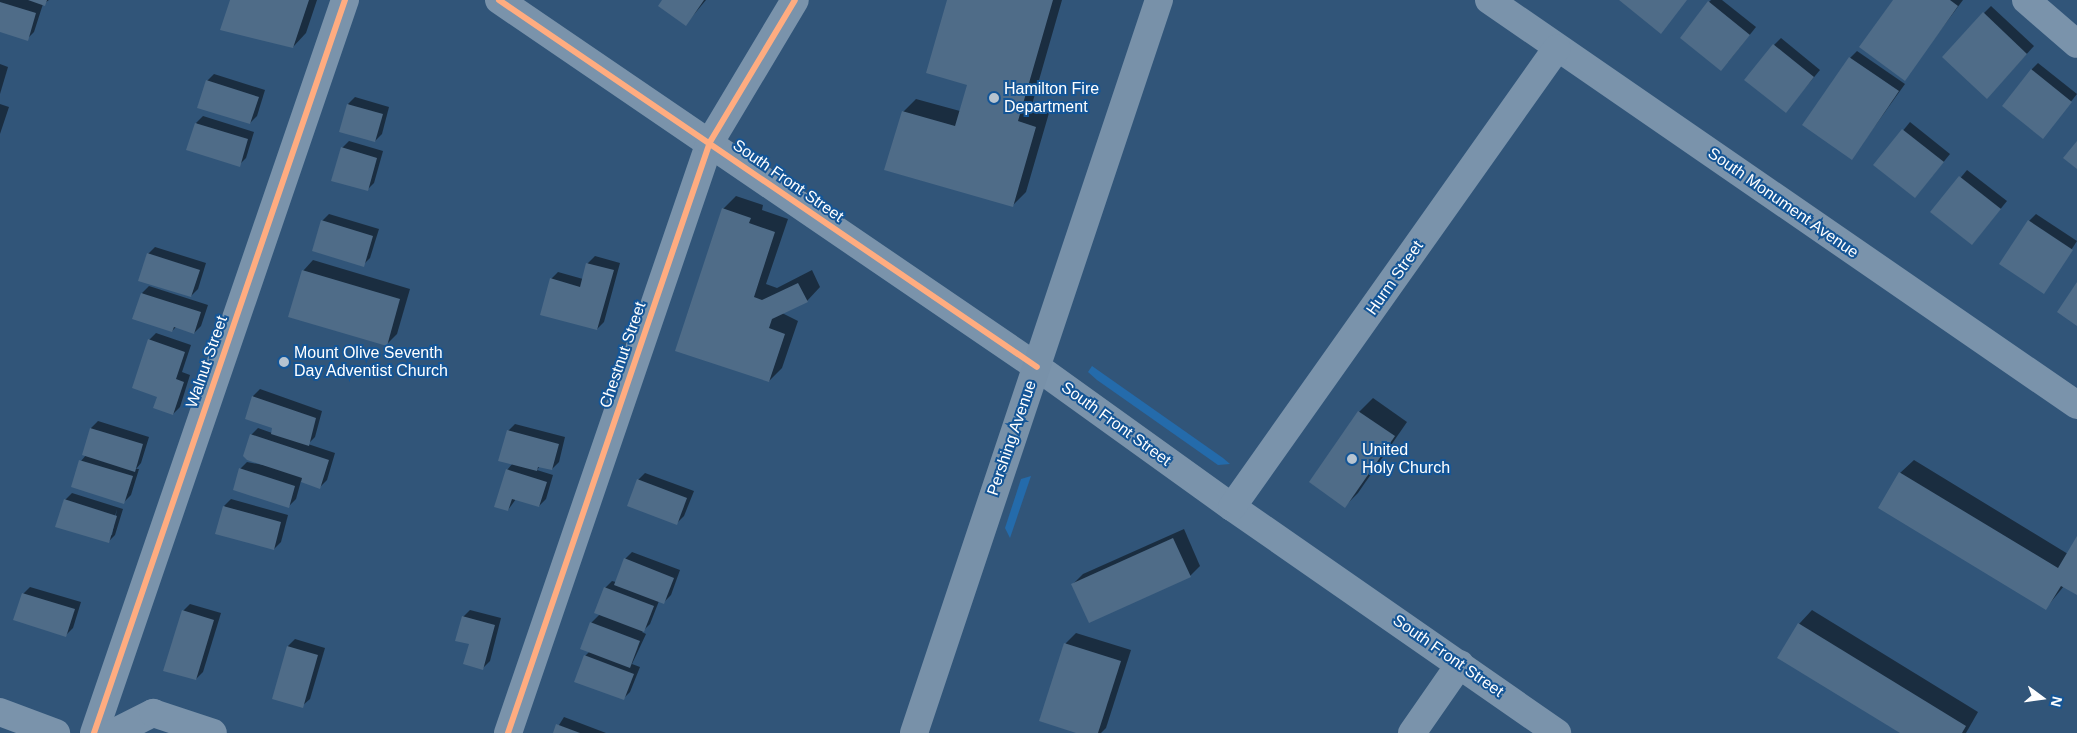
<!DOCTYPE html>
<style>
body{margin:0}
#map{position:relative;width:2077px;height:733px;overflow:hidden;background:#315579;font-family:Helvetica,sans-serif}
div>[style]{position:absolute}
.green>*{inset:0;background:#246bab}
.shadow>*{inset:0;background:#0007}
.building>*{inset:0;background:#4f6c88}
.minor>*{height:28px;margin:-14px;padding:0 14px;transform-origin:14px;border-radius:14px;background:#7a93ab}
.major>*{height:28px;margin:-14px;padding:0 14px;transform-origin:14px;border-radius:14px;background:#7891a9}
.cycleway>*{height:6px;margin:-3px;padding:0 3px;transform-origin:3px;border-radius:3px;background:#ffac80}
.dots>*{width:14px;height:14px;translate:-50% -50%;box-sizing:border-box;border:2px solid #145596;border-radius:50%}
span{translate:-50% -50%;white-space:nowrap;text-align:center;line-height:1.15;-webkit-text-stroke:4px #145596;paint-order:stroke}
.poi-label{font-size:16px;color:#fff}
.left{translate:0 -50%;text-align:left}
.street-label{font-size:16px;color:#fff}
.north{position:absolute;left:2017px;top:673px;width:50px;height:50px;-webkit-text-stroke:4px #145596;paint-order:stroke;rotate:104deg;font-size:14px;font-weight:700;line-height:20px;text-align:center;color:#fff}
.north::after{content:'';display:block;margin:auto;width:18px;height:22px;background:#fff;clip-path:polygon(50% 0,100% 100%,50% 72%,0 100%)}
</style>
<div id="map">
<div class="green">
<i style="clip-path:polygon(1092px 366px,1223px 458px,1230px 464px,1218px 465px,1097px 380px,1088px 372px)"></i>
<i style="clip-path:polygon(1031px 476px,1010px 538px,1005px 528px,1021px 479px)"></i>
</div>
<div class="shadow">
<i style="clip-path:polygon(0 0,49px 0,43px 4px,34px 32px,27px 39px,0 31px)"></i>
<i style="clip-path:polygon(231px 0,317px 0,306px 33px,293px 47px)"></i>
<i style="clip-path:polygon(663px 0,706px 0,686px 24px)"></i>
<i style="clip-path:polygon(948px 0,1062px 0,1031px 108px,1049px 113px,1026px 192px,1013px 205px,903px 112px,916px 99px,960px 111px,968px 85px)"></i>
<i style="clip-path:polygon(1711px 0,1722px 0,1756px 27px,1728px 62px,1709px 2px)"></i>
<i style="clip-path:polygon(1895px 0,1963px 0,1904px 79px)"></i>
<i style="clip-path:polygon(1991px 6px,2034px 46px,1994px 90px,1984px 13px)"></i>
<i style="clip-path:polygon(1781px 38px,1820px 70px,1785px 112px,1774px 45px)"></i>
<i style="clip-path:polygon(1857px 51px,1905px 84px,1852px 158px,1850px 58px)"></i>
<i style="clip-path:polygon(2038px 63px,2077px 94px,2043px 137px,2031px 70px)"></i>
<i style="clip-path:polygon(0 64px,8px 67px,0 94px)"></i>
<i style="clip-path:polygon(214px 74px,265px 90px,257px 116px,250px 123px,207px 81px)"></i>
<i style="clip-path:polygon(355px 97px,389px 107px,382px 134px,375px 141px,348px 104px)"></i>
<i style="clip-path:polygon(0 104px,9px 107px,0 134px)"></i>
<i style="clip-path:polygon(203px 116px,254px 132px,246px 158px,239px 165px,196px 123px)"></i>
<i style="clip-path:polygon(1910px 122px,1950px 154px,1915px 197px,1875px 165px)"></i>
<i style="clip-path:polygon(349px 141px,383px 151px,374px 183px,367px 190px,342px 148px)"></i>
<i style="clip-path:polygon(1967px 170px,2007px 201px,1972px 244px,1932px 212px)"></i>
<i style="clip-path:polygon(736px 196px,763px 205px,762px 210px,788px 219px,766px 284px,777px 288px,812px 270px,820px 287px,807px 301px,782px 313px,798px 321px,782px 368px,769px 381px,723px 209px)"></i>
<i style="clip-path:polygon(329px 214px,379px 229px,370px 258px,363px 265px,322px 221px)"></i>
<i style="clip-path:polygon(2036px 214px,2077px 241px,2044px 292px,2029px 221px)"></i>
<i style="clip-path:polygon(155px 247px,206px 263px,198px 289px,191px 296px,148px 254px)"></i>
<i style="clip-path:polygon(595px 256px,620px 263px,604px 322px,597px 329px,551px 279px,558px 272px,583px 279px,588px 263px)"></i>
<i style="clip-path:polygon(313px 260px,410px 289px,397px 334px,386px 345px,303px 271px)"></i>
<i style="clip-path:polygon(149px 286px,208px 305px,201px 326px,194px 333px,176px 327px,172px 331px,142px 293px)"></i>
<i style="clip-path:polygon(156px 333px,191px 345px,182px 372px,190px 375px,180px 407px,173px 414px,158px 396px,149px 340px)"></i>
<i style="clip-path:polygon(260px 389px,322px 411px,315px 437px,308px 444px,335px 453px,327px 480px,320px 487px,301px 481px,296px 499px,289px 506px,240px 469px,247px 462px,269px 466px,251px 435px,258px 428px,272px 433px,274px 427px,246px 418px,253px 396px)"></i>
<i style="clip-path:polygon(1373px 398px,1407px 422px,1358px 493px,1345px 506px,1310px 482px,1359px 412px)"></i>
<i style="clip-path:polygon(98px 421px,149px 437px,141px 463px,136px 469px,139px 469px,131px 495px,124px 502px,81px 461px,86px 455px,91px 428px)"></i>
<i style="clip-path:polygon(515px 424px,565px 437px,559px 462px,552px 469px,540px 466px,537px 470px,553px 475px,546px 499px,539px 506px,516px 499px,508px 510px,507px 470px,513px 463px,508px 431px)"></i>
<i style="clip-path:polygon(1914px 460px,2068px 554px,2077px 539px,2077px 594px,2064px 586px,2046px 608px,1900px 473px)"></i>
<i style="clip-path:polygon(645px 473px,694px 491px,684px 516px,677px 523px,638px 480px)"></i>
<i style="clip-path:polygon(evenodd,72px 493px,123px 509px,115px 535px,108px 542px,65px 500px,72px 493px,117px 509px,112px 535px,110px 535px,117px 509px)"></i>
<i style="clip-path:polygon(231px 499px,288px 515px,281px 542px,274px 549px,224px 506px)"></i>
<i style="clip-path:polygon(1184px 529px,1200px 566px,1190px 576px,1073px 584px,1083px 574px)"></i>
<i style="clip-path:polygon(632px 552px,680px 570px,671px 595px,664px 602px,659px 601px,650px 624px,642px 632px,646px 634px,632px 664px,640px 667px,630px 692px,623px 699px,585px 656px,590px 651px,591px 623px,600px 614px,605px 588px,612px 581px,616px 582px,625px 559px)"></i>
<i style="clip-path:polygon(30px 587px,81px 602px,73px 628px,66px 635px,23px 594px)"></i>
<i style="clip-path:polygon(190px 604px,221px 613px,203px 672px,196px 679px,183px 611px)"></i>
<i style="clip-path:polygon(470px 610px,501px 618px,490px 661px,483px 668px,470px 644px,463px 617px)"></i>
<i style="clip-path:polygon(1812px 610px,1978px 712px,1966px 733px,1903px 733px,1779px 657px,1799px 624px)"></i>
<i style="clip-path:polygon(1076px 633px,1131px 650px,1106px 728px,1101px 733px,1080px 733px,1041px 720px,1066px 643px)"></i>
<i style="clip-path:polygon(295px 639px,325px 648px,310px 699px,302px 706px,274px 698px,288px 646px)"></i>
<i style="clip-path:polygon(564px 717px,606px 733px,554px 733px)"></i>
</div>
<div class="building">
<i style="clip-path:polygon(28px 0,47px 0,45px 6px)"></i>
<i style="clip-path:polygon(230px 0,309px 0,293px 48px,220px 30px)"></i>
<i style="clip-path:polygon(662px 0,704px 0,686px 26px,658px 6px)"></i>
<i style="clip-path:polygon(947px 0,1053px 0,1018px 121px,1036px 127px,1013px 207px,884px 170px,902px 111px,955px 126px,967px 85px,926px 73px)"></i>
<i style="clip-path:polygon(1619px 0,1687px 0,1661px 34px)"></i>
<i style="clip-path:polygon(1893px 0,1950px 0,1958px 6px,1905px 81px,1859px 47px)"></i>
<i style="clip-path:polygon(1708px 1px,1750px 35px,1721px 71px,1680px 38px)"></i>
<i style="clip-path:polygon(0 2px,36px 13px,28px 41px,0 32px)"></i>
<i style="clip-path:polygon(1983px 12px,2027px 54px,1987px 99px,1942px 57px)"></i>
<i style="clip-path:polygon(1773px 44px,1814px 77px,1786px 113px,1744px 80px)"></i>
<i style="clip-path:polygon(1849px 57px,1899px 91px,1852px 160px,1802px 125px)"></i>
<i style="clip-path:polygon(2031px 69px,2072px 102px,2043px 139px,2002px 106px)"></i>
<i style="clip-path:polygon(206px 80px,259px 97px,250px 124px,197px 108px)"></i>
<i style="clip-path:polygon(347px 104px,383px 114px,375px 142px,339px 132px)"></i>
<i style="clip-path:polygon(195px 123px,248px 139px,240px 167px,186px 150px)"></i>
<i style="clip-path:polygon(1902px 129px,1944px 162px,1915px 198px,1873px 165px)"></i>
<i style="clip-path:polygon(2077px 141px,2077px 169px,2063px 158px)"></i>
<i style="clip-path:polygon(341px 147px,377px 158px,368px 191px,331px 181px)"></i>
<i style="clip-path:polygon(1959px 176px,2001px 209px,1972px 245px,1930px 212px)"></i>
<i style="clip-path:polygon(722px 208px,751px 218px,749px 223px,775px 232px,754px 297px,762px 300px,798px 283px,808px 302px,772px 319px,769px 328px,785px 334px,769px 382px,675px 351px)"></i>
<i style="clip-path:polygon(321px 220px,373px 236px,364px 267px,312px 251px)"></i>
<i style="clip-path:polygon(2028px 220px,2073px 250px,2044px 294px,1999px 264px)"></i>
<i style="clip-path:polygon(147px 253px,200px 270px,191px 297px,138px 281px)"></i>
<i style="clip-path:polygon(586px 263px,614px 270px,597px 330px,540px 315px,550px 278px,580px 287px)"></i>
<i style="clip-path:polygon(302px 270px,400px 299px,387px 346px,288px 317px)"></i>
<i style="clip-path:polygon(2077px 282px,2077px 326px,2057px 312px)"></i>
<i style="clip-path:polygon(141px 293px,201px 312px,194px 334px,174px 327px,172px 332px,132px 319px)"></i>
<i style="clip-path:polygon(148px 339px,185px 352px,176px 379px,184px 382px,173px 415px,153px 408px,157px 397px,132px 388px)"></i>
<i style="clip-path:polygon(252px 396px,316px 418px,309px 446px,271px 434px,272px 428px,245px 419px)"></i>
<i style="clip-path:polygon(1358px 411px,1395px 436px,1345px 508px,1309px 482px)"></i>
<i style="clip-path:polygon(90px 428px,143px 444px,135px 472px,82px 455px)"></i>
<i style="clip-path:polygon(507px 430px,559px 444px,552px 470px,538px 467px,537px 471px,498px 461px)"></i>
<i style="clip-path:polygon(250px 434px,329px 460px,320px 489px,301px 482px,302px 478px,247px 460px,243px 456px)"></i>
<i style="clip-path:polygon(79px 460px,133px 476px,124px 504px,71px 487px)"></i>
<i style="clip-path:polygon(239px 468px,295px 486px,289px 508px,233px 490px)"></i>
<i style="clip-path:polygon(506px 469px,547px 482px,539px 507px,512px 499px,508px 511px,494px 507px)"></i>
<i style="clip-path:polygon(1899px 472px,2058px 568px,2077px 536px,2077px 595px,2061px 586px,2046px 610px,1878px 508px)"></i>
<i style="clip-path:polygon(637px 479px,687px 498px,677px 525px,627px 506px)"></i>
<i style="clip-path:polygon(64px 499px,117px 516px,109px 543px,55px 527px)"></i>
<i style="clip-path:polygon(223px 506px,281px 522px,274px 550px,215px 534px)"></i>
<i style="clip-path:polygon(1173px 538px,1191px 577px,1089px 623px,1071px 584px)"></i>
<i style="clip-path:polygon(624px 558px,674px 578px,664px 604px,614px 585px)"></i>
<i style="clip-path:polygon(604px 587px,654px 606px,644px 632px,594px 613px)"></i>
<i style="clip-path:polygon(22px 593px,75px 609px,66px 637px,13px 620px)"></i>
<i style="clip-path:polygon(182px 610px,214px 620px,196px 680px,163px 671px)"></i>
<i style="clip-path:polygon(462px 616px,495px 625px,483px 670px,463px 664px,469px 644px,455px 641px)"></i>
<i style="clip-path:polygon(590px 622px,640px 641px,630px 668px,580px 649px)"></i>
<i style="clip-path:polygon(1798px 623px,1966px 726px,1962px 733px,1900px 733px,1777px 658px)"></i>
<i style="clip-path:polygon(1064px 643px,1121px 661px,1098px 733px,1076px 733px,1039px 721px)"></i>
<i style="clip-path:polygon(287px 646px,318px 655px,303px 708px,272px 699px)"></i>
<i style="clip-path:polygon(584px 655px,634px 674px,624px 700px,574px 682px)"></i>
<i style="clip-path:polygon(556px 724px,580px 733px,553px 733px)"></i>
</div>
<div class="minor">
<i style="left:499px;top:0;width:651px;rotate:34.3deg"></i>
<i style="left:1037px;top:367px;width:240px;rotate:35.7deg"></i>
<i style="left:1232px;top:507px;width:396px;rotate:34.8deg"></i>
<i style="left:1489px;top:0;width:714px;rotate:34.56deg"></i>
<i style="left:2026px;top:0;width:67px;rotate:40.8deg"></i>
<i style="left:1232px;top:507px;width:562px;rotate:-54.7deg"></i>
<i style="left:0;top:712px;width:60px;rotate:20.6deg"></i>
<i style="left:94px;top:733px;width:775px;rotate:-71.1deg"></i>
<i style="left:113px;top:733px;width:45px;rotate:-26.6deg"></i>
<i style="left:153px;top:713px;width:63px;rotate:18.4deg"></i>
<i style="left:508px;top:733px;width:625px;rotate:-71.13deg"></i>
<i style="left:710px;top:142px;width:165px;rotate:-59.1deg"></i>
<i style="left:1412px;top:733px;width:84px;rotate:-55.2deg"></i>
</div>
<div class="major">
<i style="left:914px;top:733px;width:773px;rotate:-71.52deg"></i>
</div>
<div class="cycleway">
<i style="left:499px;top:0;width:651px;rotate:34.3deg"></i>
<i style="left:94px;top:733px;width:775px;rotate:-71.1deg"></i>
<i style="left:508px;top:733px;width:625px;rotate:-71.13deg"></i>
<i style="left:710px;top:142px;width:165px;rotate:-59.1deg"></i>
</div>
<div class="dots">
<i style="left:994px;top:98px;background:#b7c4d0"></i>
<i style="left:284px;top:362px;background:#b7c4d0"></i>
<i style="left:1352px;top:459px;background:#b7c4d0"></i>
</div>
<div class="poi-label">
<span class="left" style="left:1004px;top:98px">Hamilton Fire<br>Department</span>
<span class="left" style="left:294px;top:362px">Mount Olive Seventh<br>Day Adventist Church</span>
<span class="left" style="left:1362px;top:459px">United<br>Holy Church</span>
</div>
<div class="street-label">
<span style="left:788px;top:181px;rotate:35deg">South Front Street</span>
<span style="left:1783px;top:203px;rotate:35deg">South Monument Avenue</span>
<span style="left:1395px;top:278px;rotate:-55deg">Hurm Street</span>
<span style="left:623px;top:355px;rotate:-71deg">Chestnut Street</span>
<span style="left:207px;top:362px;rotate:-71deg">Walnut Street</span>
<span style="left:1116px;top:424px;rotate:36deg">South Front Street</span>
<span style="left:1012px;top:438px;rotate:-71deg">Pershing Avenue</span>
<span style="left:1448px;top:656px;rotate:35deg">South Front Street</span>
</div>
<div class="north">N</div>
</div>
